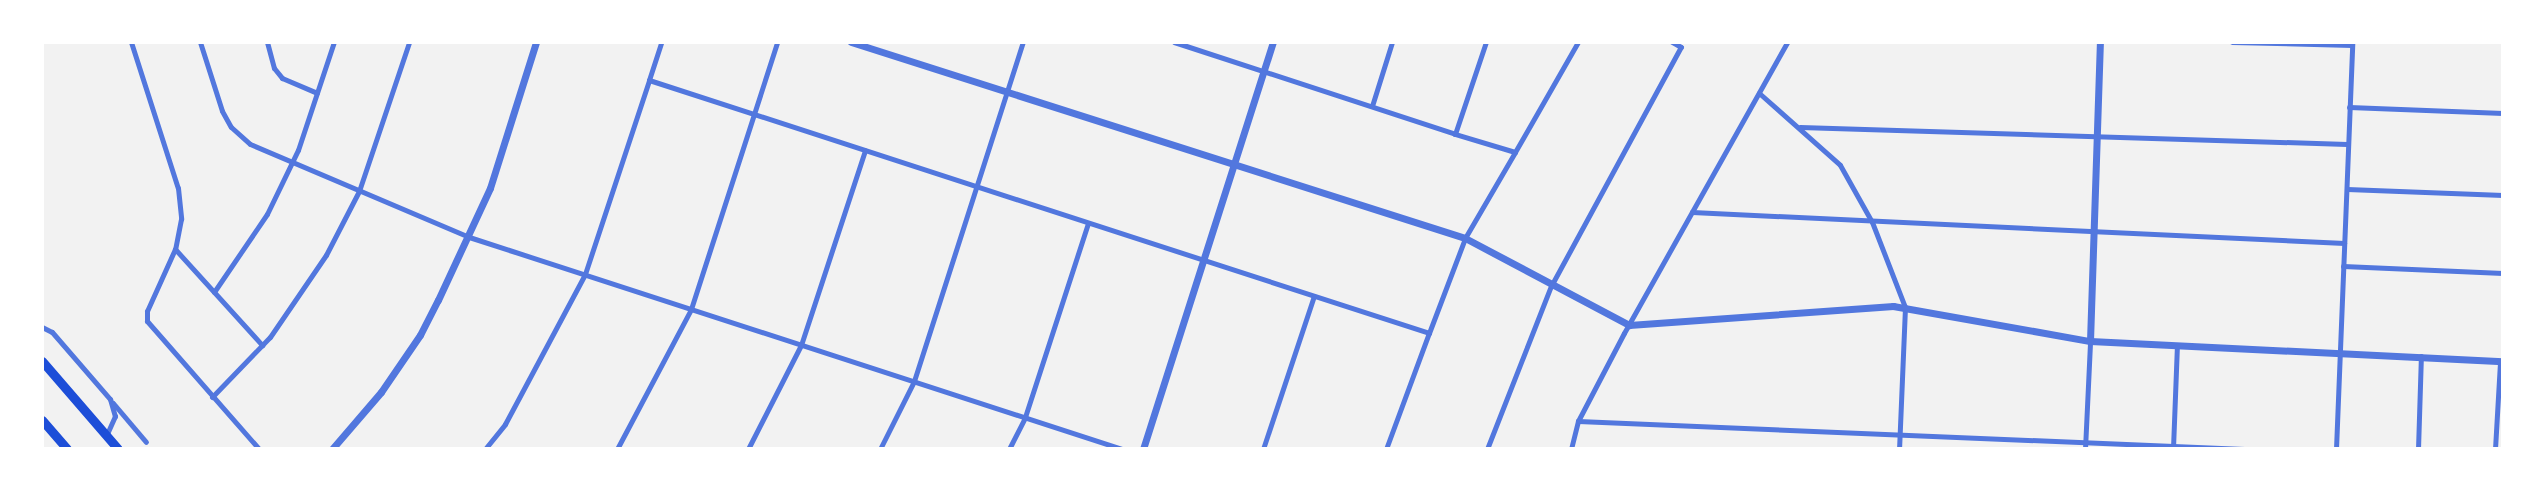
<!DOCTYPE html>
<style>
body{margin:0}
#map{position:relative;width:2545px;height:491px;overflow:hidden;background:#f2f2f2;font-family:Montserrat,sans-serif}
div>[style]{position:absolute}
.minor>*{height:5px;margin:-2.5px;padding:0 2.5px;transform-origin:2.5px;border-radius:2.5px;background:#5277de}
.tertiary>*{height:7px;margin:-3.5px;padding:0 3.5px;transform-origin:3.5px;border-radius:3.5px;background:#5277de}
.trunk>*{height:9px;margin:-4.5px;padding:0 4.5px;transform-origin:4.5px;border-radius:4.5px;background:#1d4ed8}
span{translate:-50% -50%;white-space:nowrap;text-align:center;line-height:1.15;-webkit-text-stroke:4.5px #fff;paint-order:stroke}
.frame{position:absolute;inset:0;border:44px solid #fff;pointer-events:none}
</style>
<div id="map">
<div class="minor">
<i style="left:131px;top:42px;width:153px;rotate:72.2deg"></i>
<i style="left:178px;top:188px;width:31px;rotate:84deg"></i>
<i style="left:181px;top:219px;width:31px;rotate:101deg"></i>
<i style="left:175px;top:249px;width:68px;rotate:114.3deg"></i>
<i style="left:147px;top:311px;width:10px;rotate:90deg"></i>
<i style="left:147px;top:321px;width:170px;rotate:48.8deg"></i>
<i style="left:200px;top:42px;width:72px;rotate:72.3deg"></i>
<i style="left:222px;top:111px;width:18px;rotate:61deg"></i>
<i style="left:231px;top:127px;width:25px;rotate:42deg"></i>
<i style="left:250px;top:144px;width:238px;rotate:23deg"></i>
<i style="left:469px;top:237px;width:687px;rotate:17.99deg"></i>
<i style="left:267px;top:42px;width:27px;rotate:75deg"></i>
<i style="left:274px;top:68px;width:13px;rotate:51deg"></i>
<i style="left:282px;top:78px;width:38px;rotate:23deg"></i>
<i style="left:1174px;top:42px;width:296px;rotate:18.1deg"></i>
<i style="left:2232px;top:42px;width:120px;rotate:1.4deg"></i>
<i style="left:649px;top:80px;width:40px;rotate:-72deg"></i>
<i style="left:1759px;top:93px;width:108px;rotate:41.6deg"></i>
<i style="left:1840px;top:165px;width:65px;rotate:60.7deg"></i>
<i style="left:1872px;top:222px;width:91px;rotate:68.8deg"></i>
<i style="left:1905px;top:307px;width:142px;rotate:92.4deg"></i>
<i style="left:1372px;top:106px;width:67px;rotate:-72.6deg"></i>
<i style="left:2349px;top:107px;width:154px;rotate:2.2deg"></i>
<i style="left:1800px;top:127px;width:547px;rotate:1.78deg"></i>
<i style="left:1515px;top:152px;width:127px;rotate:-60.2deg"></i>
<i style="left:2347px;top:189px;width:156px;rotate:2.2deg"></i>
<i style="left:1692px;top:212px;width:653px;rotate:2.72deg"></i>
<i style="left:175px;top:249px;width:130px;rotate:47.8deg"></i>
<i style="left:2343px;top:266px;width:160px;rotate:2.5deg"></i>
<i style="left:214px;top:292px;width:94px;rotate:-55.8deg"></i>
<i style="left:267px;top:214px;width:71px;rotate:-64.2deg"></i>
<i style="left:298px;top:150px;width:114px;rotate:-71.6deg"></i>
<i style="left:42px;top:327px;width:11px;rotate:27deg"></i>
<i style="left:52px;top:332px;width:89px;rotate:49.1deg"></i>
<i style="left:110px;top:399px;width:18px;rotate:74deg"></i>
<i style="left:115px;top:416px;width:22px;rotate:114deg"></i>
<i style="left:212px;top:397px;width:83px;rotate:-46deg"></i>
<i style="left:270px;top:337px;width:99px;rotate:-55.7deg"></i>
<i style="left:326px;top:255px;width:72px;rotate:-62.7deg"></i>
<i style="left:359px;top:191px;width:157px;rotate:-71.4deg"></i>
<i style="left:113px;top:403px;width:51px;rotate:49.8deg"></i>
<i style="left:1578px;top:421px;width:667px;rotate:2.41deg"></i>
<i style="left:2173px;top:448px;width:103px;rotate:-87.8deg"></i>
<i style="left:485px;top:449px;width:32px;rotate:-51deg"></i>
<i style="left:505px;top:424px;width:170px;rotate:-61.9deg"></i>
<i style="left:585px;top:274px;width:204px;rotate:-71.7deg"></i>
<i style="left:649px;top:80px;width:820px;rotate:17.97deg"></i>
<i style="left:1429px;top:333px;width:102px;rotate:-69.2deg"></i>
<i style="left:1465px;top:238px;width:99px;rotate:-59.8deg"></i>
<i style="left:1515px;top:152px;width:63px;rotate:-163.3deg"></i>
<i style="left:1455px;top:134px;width:97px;rotate:-71.4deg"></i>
<i style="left:617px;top:449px;width:158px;rotate:-62.1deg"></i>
<i style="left:691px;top:309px;width:281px;rotate:-72.1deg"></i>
<i style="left:748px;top:449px;width:117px;rotate:-63deg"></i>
<i style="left:801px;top:345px;width:205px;rotate:-71.8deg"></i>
<i style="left:880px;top:449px;width:76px;rotate:-63.4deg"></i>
<i style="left:914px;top:381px;width:356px;rotate:-72.2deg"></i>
<i style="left:1009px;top:449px;width:36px;rotate:-63deg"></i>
<i style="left:1025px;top:417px;width:204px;rotate:-72deg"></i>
<i style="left:1263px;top:449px;width:161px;rotate:-71.6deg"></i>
<i style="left:1386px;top:449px;width:124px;rotate:-69.7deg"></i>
<i style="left:1487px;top:449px;width:175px;rotate:-68.6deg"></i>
<i style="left:1551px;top:286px;width:272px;rotate:-61.5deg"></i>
<i style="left:1681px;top:47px;width:10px;rotate:-151deg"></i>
<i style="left:1571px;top:449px;width:29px;rotate:-76deg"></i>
<i style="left:1578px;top:421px;width:99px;rotate:-62.4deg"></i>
<i style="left:1624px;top:333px;width:334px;rotate:-60.7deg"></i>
<i style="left:2085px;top:449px;width:108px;rotate:-87.3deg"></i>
<i style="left:2336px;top:449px;width:407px;rotate:-87.7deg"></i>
<i style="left:2418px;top:449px;width:93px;rotate:-88.2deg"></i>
<i style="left:2495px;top:449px;width:88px;rotate:-86.7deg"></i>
</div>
<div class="tertiary">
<i style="left:851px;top:42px;width:645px;rotate:17.7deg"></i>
<i style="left:1465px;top:238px;width:186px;rotate:27.9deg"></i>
<i style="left:1629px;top:325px;width:265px;rotate:-4.1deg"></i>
<i style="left:1893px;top:306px;width:200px;rotate:10.1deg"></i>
<i style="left:2090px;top:341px;width:413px;rotate:2.8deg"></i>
<i style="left:2090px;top:341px;width:299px;rotate:-88.1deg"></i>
<i style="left:332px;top:449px;width:75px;rotate:-49.3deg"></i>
<i style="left:381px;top:392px;width:69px;rotate:-55.6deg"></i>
<i style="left:420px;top:335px;width:39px;rotate:-63deg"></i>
<i style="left:438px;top:300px;width:123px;rotate:-65.1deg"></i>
<i style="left:490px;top:188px;width:153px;rotate:-72.5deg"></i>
<i style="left:1143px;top:449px;width:427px;rotate:-72.3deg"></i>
</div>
<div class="trunk">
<i style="left:42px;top:361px;width:116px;rotate:49.2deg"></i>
<i style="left:42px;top:420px;width:38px;rotate:49deg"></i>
</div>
<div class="frame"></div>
</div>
